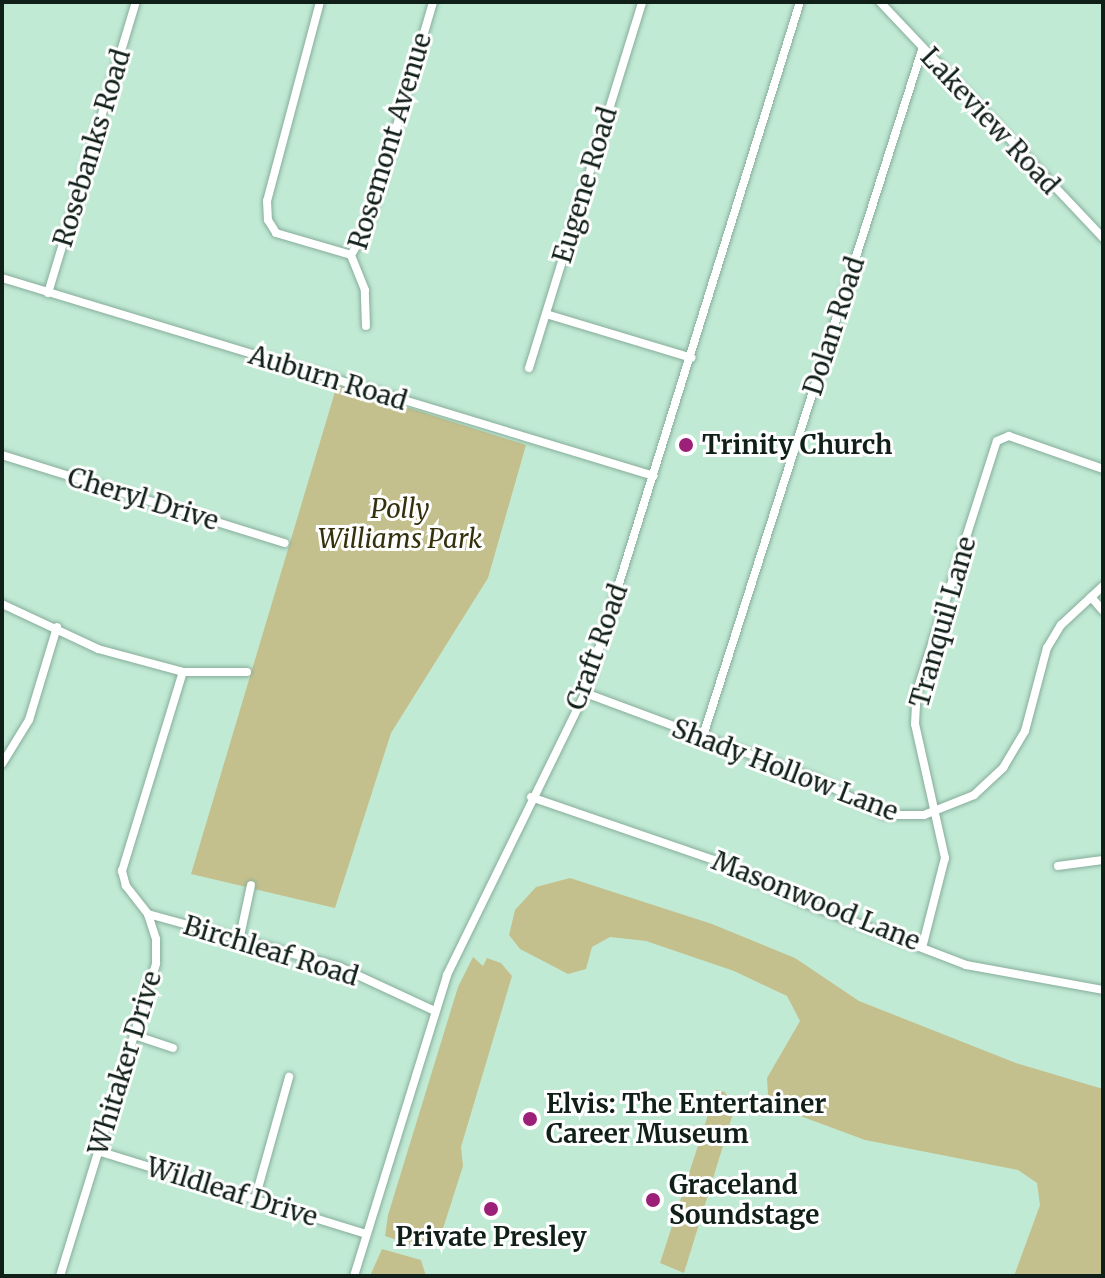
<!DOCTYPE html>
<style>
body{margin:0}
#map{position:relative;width:1105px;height:1278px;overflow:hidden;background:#c1ead5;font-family:Merriweather,serif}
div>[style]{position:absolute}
.green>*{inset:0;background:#c4c08d}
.roads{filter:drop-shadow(0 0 2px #86ad9a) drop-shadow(0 0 2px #86ad9a)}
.minor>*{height:8px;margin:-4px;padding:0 4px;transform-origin:4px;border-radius:4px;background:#fff}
.dots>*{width:22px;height:22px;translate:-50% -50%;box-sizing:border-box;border:4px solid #fff;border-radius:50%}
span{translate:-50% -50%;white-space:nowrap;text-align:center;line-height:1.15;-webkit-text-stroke:6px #fff;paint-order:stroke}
.street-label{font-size:26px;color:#101f18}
.poi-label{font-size:26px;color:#101f18;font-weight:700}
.left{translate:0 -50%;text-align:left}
.park-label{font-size:26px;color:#35310c;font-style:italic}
.frame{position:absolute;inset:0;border:4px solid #101f18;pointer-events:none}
</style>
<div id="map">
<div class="green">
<i style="clip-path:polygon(337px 385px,526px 445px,488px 578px,391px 733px,335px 908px,191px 874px)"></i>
<i style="clip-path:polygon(570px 878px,712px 924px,795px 958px,859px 1001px,1016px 1063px,1103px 1089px,1103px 1276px,1014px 1276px,1040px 1205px,1037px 1183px,1018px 1170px,865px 1140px,784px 1110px,768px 1096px,767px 1078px,800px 1021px,787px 996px,734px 971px,646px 941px,610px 937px,592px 947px,586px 969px,568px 974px,520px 949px,509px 935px,515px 910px,536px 887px)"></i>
<i style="clip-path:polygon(473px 957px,483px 966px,487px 958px,501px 963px,512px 976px,461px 1147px,463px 1166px,439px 1241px,423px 1249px,385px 1236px,388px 1215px,458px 987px)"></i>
<i style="clip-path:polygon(716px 1090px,725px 1092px,734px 1110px,684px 1273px,660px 1263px)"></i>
<i style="clip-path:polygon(382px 1249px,421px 1260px,426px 1276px,370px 1276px)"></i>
</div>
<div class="roads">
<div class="minor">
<i style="left:320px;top:2px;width:206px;rotate:104.9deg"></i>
<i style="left:267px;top:201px;width:19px;rotate:87deg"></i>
<i style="left:268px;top:220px;width:15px;rotate:58deg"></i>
<i style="left:276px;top:233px;width:78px;rotate:16.3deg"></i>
<i style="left:880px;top:2px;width:325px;rotate:46.6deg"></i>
<i style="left:2px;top:278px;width:681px;rotate:16.89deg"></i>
<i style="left:48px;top:293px;width:304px;rotate:-73.2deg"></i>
<i style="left:546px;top:314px;width:152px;rotate:16.8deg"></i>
<i style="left:366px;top:326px;width:36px;rotate:-92deg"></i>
<i style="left:365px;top:290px;width:38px;rotate:-112deg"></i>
<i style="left:351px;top:255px;width:31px;rotate:-59deg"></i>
<i style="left:367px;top:228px;width:235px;rotate:-73.7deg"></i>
<i style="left:529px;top:368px;width:383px;rotate:-72.8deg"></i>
<i style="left:2px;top:455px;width:296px;rotate:17.3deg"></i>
<i style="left:1091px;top:597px;width:18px;rotate:49deg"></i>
<i style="left:2px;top:604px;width:106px;rotate:25.1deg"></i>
<i style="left:98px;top:649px;width:88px;rotate:15.1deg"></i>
<i style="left:183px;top:672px;width:64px"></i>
<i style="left:585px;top:693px;width:244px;rotate:20.4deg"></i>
<i style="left:814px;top:778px;width:80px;rotate:27.5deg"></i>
<i style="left:885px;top:815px;width:39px"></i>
<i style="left:924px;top:815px;width:54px;rotate:-21.8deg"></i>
<i style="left:974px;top:795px;width:40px;rotate:-43deg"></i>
<i style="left:1003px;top:768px;width:43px;rotate:-59.3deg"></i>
<i style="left:1025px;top:731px;width:86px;rotate:-75.2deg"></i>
<i style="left:1047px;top:648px;width:27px;rotate:-59deg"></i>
<i style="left:1061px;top:625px;width:57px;rotate:-42.9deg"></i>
<i style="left:702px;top:739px;width:723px;rotate:-72.29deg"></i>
<i style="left:2px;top:764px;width:52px;rotate:-58.5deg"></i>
<i style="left:29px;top:720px;width:97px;rotate:-73.2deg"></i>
<i style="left:531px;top:797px;width:194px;rotate:19deg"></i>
<i style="left:714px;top:860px;width:98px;rotate:25.5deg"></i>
<i style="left:802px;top:902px;width:176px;rotate:21deg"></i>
<i style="left:966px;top:965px;width:139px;rotate:10.3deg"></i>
<i style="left:1058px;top:866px;width:45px;rotate:-7.6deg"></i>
<i style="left:148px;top:914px;width:199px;rotate:15.4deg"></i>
<i style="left:340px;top:967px;width:105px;rotate:24.9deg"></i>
<i style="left:239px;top:941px;width:57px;rotate:-77.9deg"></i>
<i style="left:923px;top:944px;width:89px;rotate:-75.7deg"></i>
<i style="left:945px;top:858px;width:137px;rotate:-102.6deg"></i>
<i style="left:915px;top:724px;width:33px;rotate:-87deg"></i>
<i style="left:917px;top:691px;width:262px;rotate:-72.3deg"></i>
<i style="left:997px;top:441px;width:13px;rotate:-23deg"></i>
<i style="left:1009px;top:436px;width:100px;rotate:19.3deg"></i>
<i style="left:134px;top:1035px;width:41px;rotate:18.4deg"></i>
<i style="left:98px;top:1151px;width:281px;rotate:17.2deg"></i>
<i style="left:255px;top:1199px;width:127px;rotate:-74.4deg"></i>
<i style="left:60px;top:1276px;width:327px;rotate:-72.9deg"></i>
<i style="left:156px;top:963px;width:24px;rotate:-90deg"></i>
<i style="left:156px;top:939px;width:26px;rotate:-108deg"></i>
<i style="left:148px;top:914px;width:36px;rotate:-128deg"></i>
<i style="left:126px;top:886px;width:16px;rotate:-105deg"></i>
<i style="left:122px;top:871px;width:208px;rotate:-73deg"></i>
<i style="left:354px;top:1276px;width:315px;rotate:-72.8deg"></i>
<i style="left:447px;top:975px;width:314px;rotate:-63.9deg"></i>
<i style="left:585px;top:693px;width:724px;rotate:-72.72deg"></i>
</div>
</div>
<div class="dots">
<i style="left:686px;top:445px;background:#9c2077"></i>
<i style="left:530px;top:1119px;background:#9c2077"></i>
<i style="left:653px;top:1200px;background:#9c2077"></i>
<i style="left:491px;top:1209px;background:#9c2077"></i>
</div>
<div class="street-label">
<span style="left:990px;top:121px;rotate:47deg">Lakeview Road</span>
<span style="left:390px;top:141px;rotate:-73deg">Rosemont Avenue</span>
<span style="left:92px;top:148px;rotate:-73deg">Rosebanks Road</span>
<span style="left:585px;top:185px;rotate:-73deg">Eugene Road</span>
<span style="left:834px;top:326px;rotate:-72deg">Dolan Road</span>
<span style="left:328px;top:378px;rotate:17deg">Auburn Road</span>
<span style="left:143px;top:499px;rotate:17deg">Cheryl Drive</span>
<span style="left:943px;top:622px;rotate:-74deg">Tranquil Lane</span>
<span style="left:597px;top:647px;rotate:-70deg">Craft Road</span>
<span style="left:785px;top:770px;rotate:21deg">Shady Hollow Lane</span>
<span style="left:816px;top:901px;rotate:22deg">Masonwood Lane</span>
<span style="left:271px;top:951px;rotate:17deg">Birchleaf Road</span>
<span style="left:125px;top:1063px;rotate:-73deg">Whitaker Drive</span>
<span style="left:232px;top:1192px;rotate:17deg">Wildleaf Drive</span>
</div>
<div class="poi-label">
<span class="left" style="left:702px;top:445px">Trinity Church</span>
<span class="left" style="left:546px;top:1119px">Elvis: The Entertainer<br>Career Museum</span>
<span class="left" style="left:669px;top:1200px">Graceland<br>Soundstage</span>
<span style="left:491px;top:1237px">Private Presley</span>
</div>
<div class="park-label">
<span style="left:400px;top:524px">Polly<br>Williams Park</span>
</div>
<div class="frame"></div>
</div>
